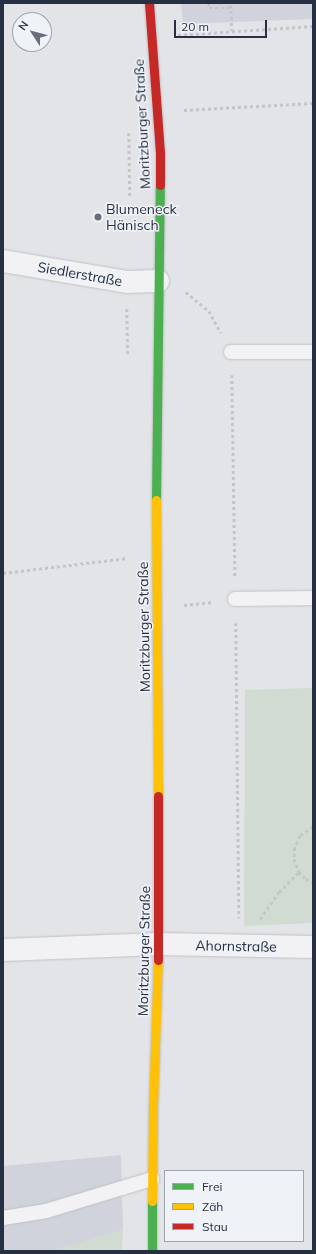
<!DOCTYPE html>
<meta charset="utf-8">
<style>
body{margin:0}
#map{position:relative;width:316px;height:1254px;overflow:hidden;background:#e2e4e8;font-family:Mulish,sans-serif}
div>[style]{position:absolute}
.built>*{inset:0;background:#d0d3db}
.green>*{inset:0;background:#d2dbd2}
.path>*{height:2.5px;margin-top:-1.25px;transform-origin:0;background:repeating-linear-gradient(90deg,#c4c5cb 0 3px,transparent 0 6px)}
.roads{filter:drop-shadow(0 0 1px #c0c2c6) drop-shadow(0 0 1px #c0c2c6)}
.lane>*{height:14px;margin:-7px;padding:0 7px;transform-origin:7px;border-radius:7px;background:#f2f2f4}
.street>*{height:22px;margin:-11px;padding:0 11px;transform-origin:11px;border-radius:11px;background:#f2f2f4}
.fast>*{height:9px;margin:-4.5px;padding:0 4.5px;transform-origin:4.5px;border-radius:4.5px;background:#4caf50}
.slow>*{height:9px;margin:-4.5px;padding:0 4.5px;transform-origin:4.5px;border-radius:4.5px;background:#ffc107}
.jam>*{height:9px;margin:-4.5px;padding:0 4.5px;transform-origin:4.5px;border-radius:4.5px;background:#c62828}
.dots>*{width:11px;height:11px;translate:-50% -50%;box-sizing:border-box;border:2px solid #eff2f7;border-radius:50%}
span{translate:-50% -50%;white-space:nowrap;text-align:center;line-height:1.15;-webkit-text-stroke:3px #eff2f7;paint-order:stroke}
.street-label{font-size:14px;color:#272f42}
.poi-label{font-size:14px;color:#272f42}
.left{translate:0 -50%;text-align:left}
.frame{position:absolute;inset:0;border:4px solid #272f42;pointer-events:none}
.legend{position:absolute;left:164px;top:1170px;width:140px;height:72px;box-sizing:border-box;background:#eff2f7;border:1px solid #9fa4af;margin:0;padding:5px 7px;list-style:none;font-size:12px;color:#272f42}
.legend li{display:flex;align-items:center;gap:8px;height:20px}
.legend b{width:20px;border:1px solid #9fa4af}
.north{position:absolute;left:12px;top:12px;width:40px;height:40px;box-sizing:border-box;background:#eff2f7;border:1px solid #9fa4af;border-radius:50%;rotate:306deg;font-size:11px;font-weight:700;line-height:16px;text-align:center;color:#272f42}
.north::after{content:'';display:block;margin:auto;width:14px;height:18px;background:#686e7c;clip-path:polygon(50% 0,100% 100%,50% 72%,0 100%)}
.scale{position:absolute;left:174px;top:20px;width:93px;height:18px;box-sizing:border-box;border:2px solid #272f42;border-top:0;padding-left:5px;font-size:12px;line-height:14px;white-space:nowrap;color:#272f42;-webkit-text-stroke:3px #eff2f7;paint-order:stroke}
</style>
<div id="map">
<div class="built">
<i style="clip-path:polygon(181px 3px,313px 3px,313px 19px,183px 24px)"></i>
<i style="clip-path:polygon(121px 1155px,123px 1230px,52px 1251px,3px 1251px,3px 1166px)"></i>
</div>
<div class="green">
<i style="clip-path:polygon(313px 688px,313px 923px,244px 926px,245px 690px)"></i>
<i style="clip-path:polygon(123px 1230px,122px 1251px,52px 1251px)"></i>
</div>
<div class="path">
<i style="left:209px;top:3px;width:5px;rotate:90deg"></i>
<i style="left:209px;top:8px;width:23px"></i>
<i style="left:231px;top:5px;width:26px;rotate:88deg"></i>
<i style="left:178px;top:35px;width:135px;rotate:-3.8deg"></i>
<i style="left:184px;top:110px;width:129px;rotate:-3.1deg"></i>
<i style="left:129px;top:133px;width:65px;rotate:89.1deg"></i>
<i style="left:186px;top:292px;width:30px;rotate:40deg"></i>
<i style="left:209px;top:311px;width:25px;rotate:61deg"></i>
<i style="left:127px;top:309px;width:47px;rotate:88.8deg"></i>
<i style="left:232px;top:375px;width:201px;rotate:89.1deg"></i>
<i style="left:3px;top:573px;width:126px;rotate:-6.8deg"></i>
<i style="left:184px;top:605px;width:29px;rotate:-6deg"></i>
<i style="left:236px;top:623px;width:295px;rotate:89.4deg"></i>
<i style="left:313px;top:827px;width:16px;rotate:145deg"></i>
<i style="left:300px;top:836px;width:13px;rotate:113deg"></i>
<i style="left:295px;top:848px;width:11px;rotate:95deg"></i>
<i style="left:294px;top:859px;width:14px;rotate:69deg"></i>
<i style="left:299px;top:872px;width:10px;rotate:45deg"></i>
<i style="left:306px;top:879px;width:8px;rotate:23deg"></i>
<i style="left:260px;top:919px;width:33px;rotate:-55deg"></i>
<i style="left:279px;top:892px;width:28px;rotate:-45deg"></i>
</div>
<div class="roads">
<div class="lane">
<i style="left:231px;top:352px;width:82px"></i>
<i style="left:235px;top:599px;width:78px;rotate:-0.7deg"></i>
<i style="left:3px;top:1218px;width:44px;rotate:-9.2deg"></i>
<i style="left:46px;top:1211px;width:111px;rotate:-16.8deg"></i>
</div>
<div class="street">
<i style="left:3px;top:261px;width:126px;rotate:9.6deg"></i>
<i style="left:127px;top:282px;width:31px;rotate:-2deg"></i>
<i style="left:3px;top:950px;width:156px;rotate:-2.2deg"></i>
<i style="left:159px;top:944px;width:154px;rotate:1.1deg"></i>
</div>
<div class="fast">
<i style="left:156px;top:500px;width:315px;rotate:-89.3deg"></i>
<i style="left:152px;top:1251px;width:50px;rotate:-90deg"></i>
</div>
<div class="slow">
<i style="left:156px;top:500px;width:296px;rotate:89.6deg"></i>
<i style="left:152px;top:1201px;width:94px;rotate:-89.4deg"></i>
<i style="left:153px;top:1107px;width:147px;rotate:-88.1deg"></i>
</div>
<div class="jam">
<i style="left:149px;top:3px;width:150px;rotate:85.8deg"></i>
<i style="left:160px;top:153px;width:32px;rotate:90deg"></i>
<i style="left:158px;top:796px;width:164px;rotate:90deg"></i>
</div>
</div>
<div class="dots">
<i style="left:98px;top:217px;background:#686e7c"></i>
</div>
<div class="street-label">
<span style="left:142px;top:124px;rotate:-93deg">Moritzburger Straße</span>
<span style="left:80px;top:274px;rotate:10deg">Siedlerstraße</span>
<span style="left:144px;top:627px;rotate:-91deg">Moritzburger Straße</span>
<span style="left:236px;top:946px;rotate:1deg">Ahornstraße</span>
<span style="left:144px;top:951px;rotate:-89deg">Moritzburger Straße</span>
</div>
<div class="poi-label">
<span class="left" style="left:106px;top:217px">Blumeneck<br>Hänisch</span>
</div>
<div class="frame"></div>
<ul class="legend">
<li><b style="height:5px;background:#4caf50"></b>Frei</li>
<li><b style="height:5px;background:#ffc107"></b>Zäh</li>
<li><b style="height:5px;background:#c62828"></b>Stau</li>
</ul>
<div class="north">N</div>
<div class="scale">20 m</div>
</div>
